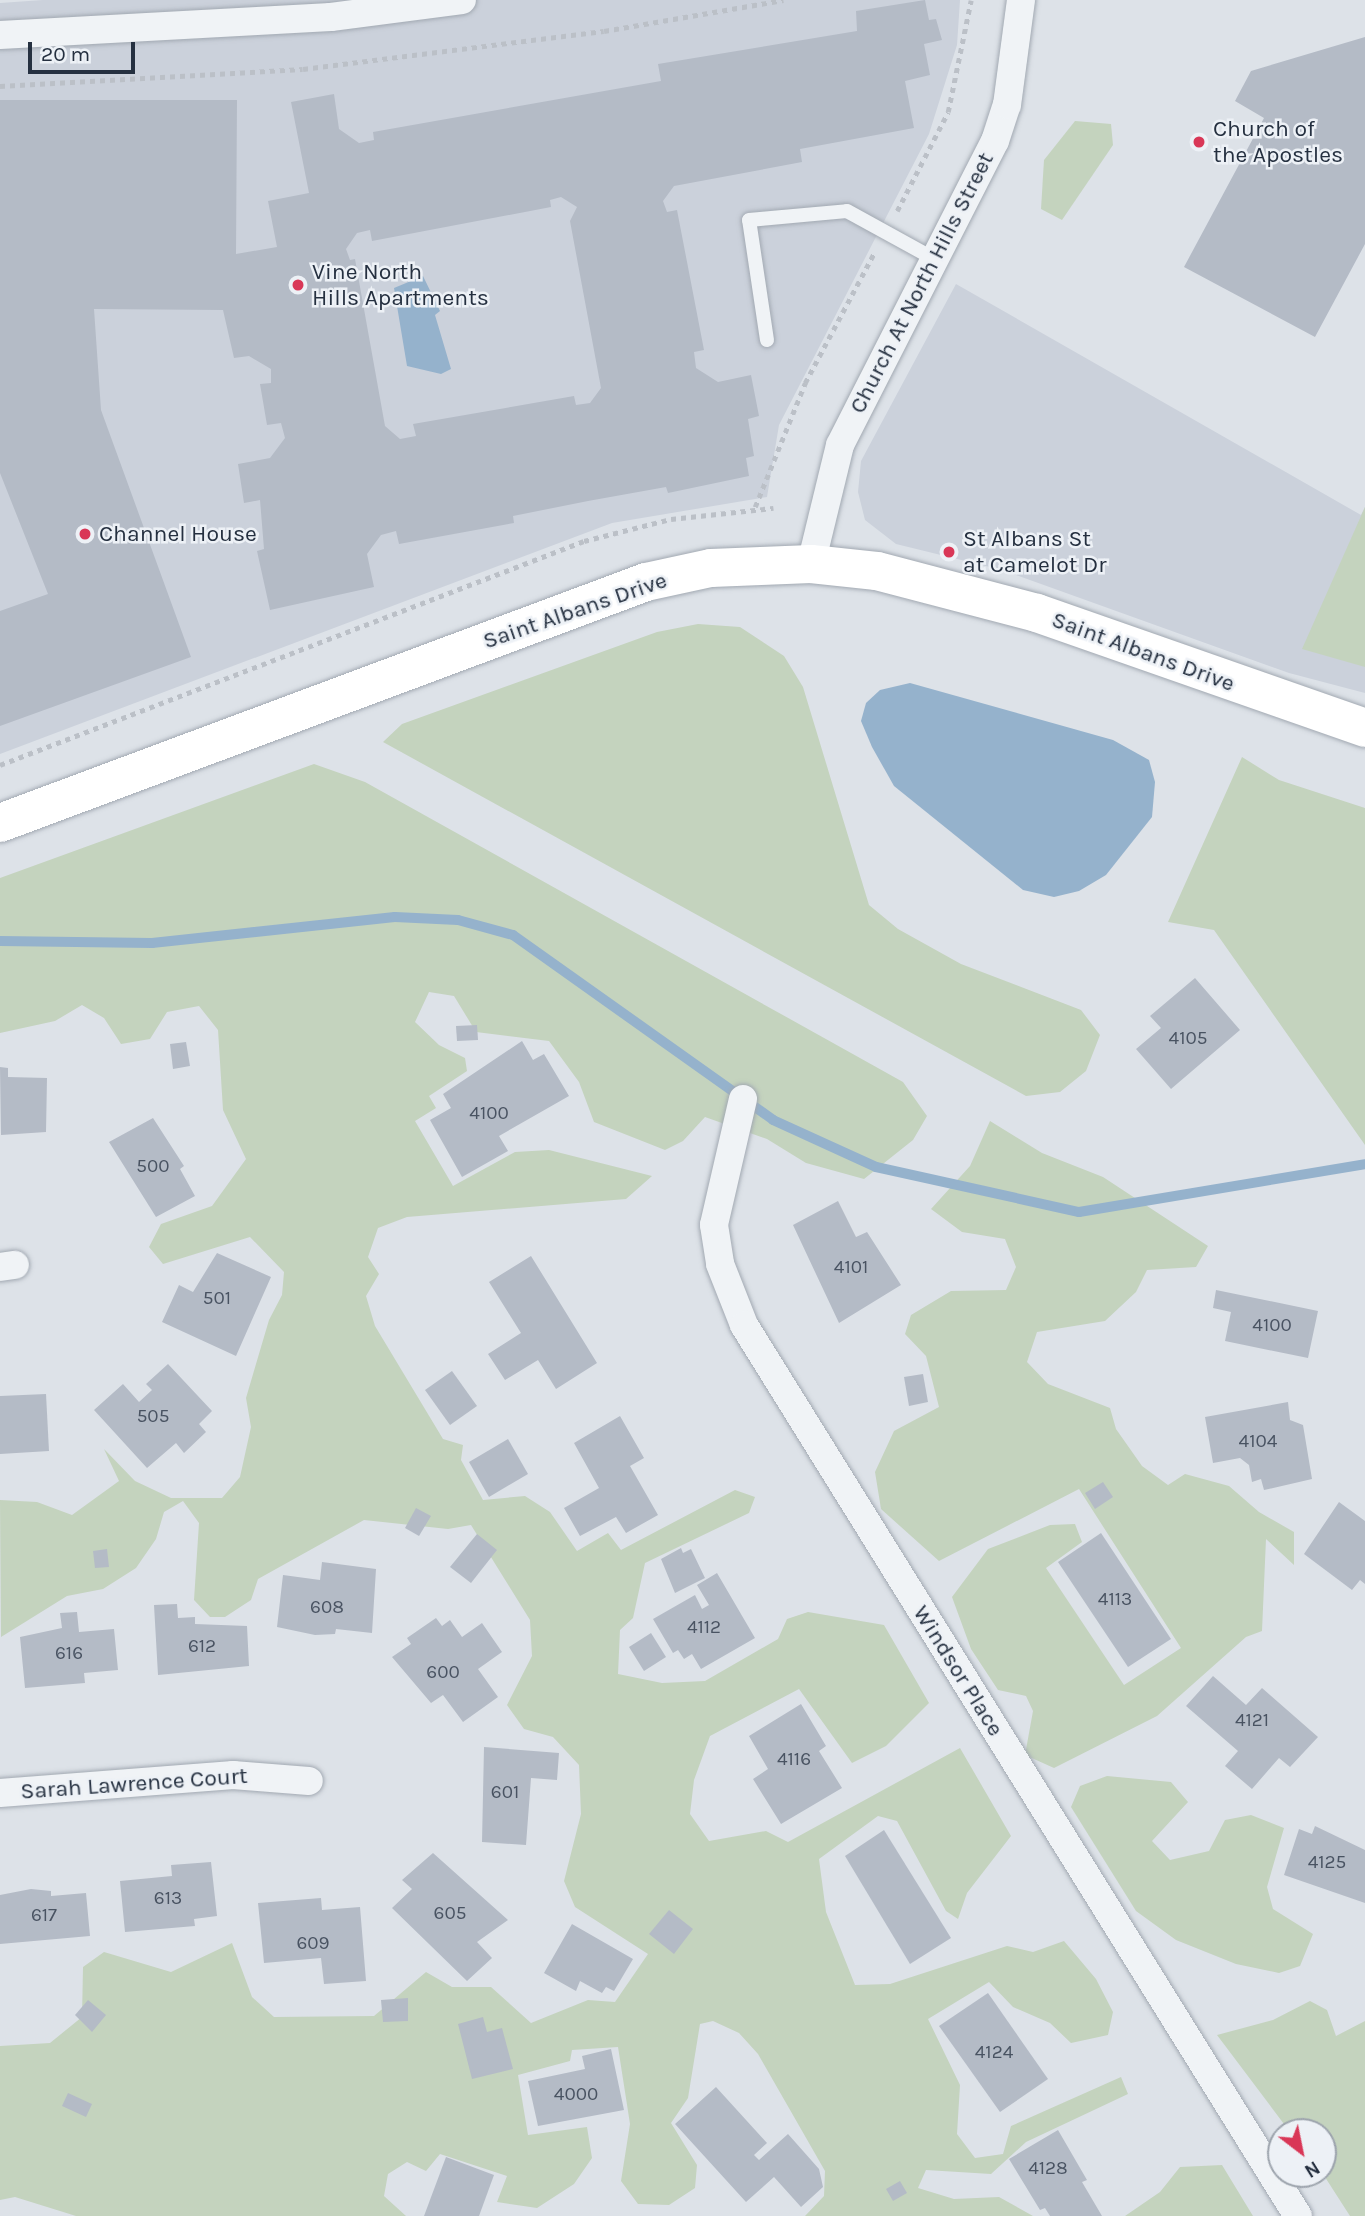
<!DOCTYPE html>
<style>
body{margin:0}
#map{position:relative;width:1365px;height:2216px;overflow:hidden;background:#dde2e8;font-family:Karla,sans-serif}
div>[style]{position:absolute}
.built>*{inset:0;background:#cbd1db}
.green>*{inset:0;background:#c4d3be}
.water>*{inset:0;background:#95b2cc}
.stream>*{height:10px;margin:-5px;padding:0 5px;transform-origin:5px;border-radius:5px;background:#95b2cc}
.building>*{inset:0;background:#b4bbc6}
.path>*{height:4.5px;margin-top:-2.25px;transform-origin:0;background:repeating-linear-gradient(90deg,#bbc0c7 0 5px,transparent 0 10px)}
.roads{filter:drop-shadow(0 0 2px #a2a9b2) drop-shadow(0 0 2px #a2a9b2)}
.lane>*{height:14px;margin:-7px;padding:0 7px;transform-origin:7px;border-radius:7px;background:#f0f3f6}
.street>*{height:28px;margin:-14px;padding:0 14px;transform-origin:14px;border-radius:14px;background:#f0f3f6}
.secondary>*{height:38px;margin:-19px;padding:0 19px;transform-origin:19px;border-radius:19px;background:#fff}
.dots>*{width:19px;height:19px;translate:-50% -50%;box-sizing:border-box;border:4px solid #edf1f6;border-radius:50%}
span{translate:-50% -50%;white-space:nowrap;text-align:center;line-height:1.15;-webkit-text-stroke:5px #edf1f6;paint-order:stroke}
.number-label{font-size:19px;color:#495362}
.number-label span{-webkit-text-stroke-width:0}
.poi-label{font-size:23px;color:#253040}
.left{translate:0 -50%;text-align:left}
.street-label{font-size:23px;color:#253040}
.north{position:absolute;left:1267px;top:2118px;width:70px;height:70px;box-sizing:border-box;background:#edf1f6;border:2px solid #9da4ad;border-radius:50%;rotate:148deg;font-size:19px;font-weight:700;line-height:28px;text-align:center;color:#253040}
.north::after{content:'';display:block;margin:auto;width:24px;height:32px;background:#d93757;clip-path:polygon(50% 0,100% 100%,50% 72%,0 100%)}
.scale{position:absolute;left:28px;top:42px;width:107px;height:32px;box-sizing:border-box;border:4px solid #253040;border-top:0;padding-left:9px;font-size:21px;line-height:24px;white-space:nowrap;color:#253040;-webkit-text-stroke:5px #edf1f6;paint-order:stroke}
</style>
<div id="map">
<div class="built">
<i style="clip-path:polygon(43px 0,960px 0,957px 45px,929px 134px,779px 425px,767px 497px,612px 523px,0 754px,0 3px)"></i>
<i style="clip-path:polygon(956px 284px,1361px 515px,1365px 507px,1365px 693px,1289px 673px,1002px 570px,896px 544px,865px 520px,858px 492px,861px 461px)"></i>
</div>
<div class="green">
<i style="clip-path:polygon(1075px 121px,1111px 124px,1113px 145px,1062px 220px,1041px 209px,1044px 160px)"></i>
<i style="clip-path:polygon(1365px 507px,1365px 667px,1302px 649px)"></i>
<i style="clip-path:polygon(698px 624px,740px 627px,784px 656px,803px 687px,869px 905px,898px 929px,961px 964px,1081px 1010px,1100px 1035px,1086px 1071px,1060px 1092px,1026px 1096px,383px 742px,402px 724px,657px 632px)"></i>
<i style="clip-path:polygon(1242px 757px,1279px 780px,1365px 808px,1365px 1145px,1214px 930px,1168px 922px)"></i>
<i style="clip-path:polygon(314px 764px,365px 782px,903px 1082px,927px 1116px,913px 1140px,864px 1179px,806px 1163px,767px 1139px,705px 1117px,683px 1141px,665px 1150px,594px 1122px,579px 1082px,549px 1041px,476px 1032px,454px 996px,429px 992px,415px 1022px,439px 1045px,465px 1058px,467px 1071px,429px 1096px,436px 1108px,415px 1121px,453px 1186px,515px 1152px,549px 1150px,652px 1176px,626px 1199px,407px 1217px,378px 1228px,368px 1257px,379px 1274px,366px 1296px,375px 1326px,443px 1439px,463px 1445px,461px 1460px,483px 1500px,525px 1496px,550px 1512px,577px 1551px,608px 1533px,621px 1550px,735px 1490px,755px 1497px,749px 1513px,645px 1563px,633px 1618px,620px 1630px,618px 1674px,662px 1683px,705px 1681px,778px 1639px,787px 1619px,808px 1612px,884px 1625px,929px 1703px,886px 1746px,852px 1763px,799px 1689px,710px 1736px,694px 1780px,690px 1814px,709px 1841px,766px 1831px,788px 1842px,960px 1748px,1011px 1836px,967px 1893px,958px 1919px,946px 1911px,897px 1821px,878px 1816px,819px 1859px,826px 1912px,855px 1985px,890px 1984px,1007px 1946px,1033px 1952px,1064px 1941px,1096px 1979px,1113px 2012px,1108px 2035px,1071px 2043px,1050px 2023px,1013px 2007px,989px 1982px,928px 2019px,960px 2085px,957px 2134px,975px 2158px,1003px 2154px,1011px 2126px,1121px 2077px,1128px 2094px,1026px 2142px,991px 2174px,926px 2170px,918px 2188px,954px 2199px,999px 2197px,1033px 2216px,805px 2216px,824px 2196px,825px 2171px,758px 2054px,739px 2033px,713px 2021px,700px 2024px,688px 2098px,671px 2123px,697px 2165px,695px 2188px,669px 2205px,638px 2204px,621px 2181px,630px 2124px,618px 2047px,572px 2050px,570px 2061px,518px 2075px,528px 2135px,587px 2127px,592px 2158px,574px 2184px,537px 2208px,497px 2202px,507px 2176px,440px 2154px,426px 2171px,407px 2162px,388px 2174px,384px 2196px,406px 2216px,76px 2216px,15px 2197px,0 2200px,0 2046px,50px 2043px,82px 2017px,83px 1967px,104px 1952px,171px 1972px,232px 1943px,252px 1997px,274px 2017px,374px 2016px,426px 1972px,452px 1987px,491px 1987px,531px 2023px,588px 2000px,615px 2002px,648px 1954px,575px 1907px,564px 1881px,581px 1814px,579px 1765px,553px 1737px,524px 1729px,507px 1705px,532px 1656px,530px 1620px,471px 1525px,448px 1529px,364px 1520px,258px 1579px,251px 1600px,225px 1617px,210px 1617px,194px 1600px,199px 1523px,183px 1501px,164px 1512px,156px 1539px,136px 1568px,103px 1589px,67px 1596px,1px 1637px,0 1500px,37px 1502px,72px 1515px,119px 1481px,104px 1449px,135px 1481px,171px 1498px,222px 1498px,240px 1477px,251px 1427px,246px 1398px,269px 1320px,282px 1295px,284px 1272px,250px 1237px,163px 1264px,149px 1247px,161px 1224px,212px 1206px,246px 1159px,223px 1110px,218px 1030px,199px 1006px,167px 1012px,150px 1039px,121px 1044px,104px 1018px,82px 1005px,55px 1021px,0 1033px,0 878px)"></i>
<i style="clip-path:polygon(990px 1121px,1042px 1153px,1103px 1177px,1208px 1246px,1196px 1267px,1147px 1270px,1136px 1292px,1105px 1321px,1037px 1332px,1027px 1362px,1048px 1384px,1110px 1408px,1116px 1429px,1142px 1466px,1168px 1485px,1185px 1474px,1229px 1486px,1259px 1512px,1294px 1532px,1294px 1565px,1266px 1539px,1262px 1631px,1246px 1637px,1157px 1716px,1054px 1768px,1025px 1755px,1033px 1711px,1026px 1696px,998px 1690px,971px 1649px,952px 1597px,988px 1549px,1050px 1525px,1075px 1524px,1082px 1542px,1046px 1568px,1124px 1685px,1181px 1648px,1079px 1489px,939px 1561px,881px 1509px,875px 1472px,894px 1431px,939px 1407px,926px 1356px,905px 1334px,911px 1315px,951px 1291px,1006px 1290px,1016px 1267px,1005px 1239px,962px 1232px,931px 1209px,970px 1166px)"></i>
<i style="clip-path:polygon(1107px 1776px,1171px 1782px,1188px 1802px,1152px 1841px,1170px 1860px,1209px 1851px,1225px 1820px,1251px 1815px,1284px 1828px,1267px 1887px,1273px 1909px,1313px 1934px,1300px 1966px,1279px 1973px,1236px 1964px,1176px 1940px,1136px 1911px,1071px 1807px,1080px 1786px)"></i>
<i style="clip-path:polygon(1310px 2001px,1327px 2010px,1336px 2036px,1365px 2021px,1365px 2216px,1350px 2216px,1323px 2174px,1323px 2132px,1290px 2132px,1217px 2035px,1273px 2020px)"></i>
<i style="clip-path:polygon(1222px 2165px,1253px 2216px,1125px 2216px,1160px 2192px,1180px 2167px)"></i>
</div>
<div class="water">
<i style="clip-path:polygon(423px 276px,440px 311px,435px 315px,451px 369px,441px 374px,407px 366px,394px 288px)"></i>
<i style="clip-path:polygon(910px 683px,1113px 740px,1149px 760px,1155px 782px,1152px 817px,1106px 875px,1079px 891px,1054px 897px,1023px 890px,894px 786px,872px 747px,861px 721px,866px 703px,880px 690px)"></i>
</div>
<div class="stream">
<i style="left:0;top:941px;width:152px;rotate:0.8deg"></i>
<i style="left:152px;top:943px;width:244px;rotate:-6.1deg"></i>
<i style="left:395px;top:917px;width:63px;rotate:2.7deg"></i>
<i style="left:458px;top:920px;width:57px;rotate:15.3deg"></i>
<i style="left:513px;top:935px;width:319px;rotate:35.4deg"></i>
<i style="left:773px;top:1120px;width:113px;rotate:24.5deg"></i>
<i style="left:876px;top:1167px;width:208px;rotate:12.5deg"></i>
<i style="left:1079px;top:1212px;width:290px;rotate:-9.5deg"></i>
</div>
<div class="building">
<i style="clip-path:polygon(evenodd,925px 0,929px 20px,936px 19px,942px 40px,924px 44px,930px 75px,905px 81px,914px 128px,800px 149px,802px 162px,674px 186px,663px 201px,667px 212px,677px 210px,704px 350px,694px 352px,696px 368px,718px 382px,751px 375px,759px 416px,748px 419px,754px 456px,746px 458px,749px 476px,668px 493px,666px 487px,588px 501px,513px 516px,514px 523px,399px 544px,396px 531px,381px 535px,367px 554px,374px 587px,270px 610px,257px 551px,264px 549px,260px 500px,244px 503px,238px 464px,270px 458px,285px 438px,281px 423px,267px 425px,260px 384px,271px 383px,271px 369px,249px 356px,234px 358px,223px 310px,94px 309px,101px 410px,191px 657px,0 726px,0 611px,48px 594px,0 473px,0 100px,237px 100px,236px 254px,277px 247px,268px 201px,309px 193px,291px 102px,334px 94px,339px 129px,359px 143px,374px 140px,373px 132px,661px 81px,658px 64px,857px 31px,856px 11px,925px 0,561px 197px,577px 207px,570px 221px,601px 388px,590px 403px,576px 405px,574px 396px,413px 424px,416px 436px,400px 439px,385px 426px,355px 259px,350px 260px,346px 249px,357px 233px,370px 230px,372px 241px,551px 207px,550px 200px,561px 197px)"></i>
<i style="clip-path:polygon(1365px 37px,1365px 244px,1315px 337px,1184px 267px,1264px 118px,1235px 101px,1251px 71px)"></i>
<i style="clip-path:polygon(1195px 978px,1240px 1030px,1171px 1089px,1136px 1049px,1161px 1028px,1150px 1016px)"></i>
<i style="clip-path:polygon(477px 1025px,478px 1040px,457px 1041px,456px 1026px)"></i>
<i style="clip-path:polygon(522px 1041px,533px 1060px,544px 1054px,569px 1096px,499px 1136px,508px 1151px,462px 1177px,430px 1120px,451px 1108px,443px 1094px)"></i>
<i style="clip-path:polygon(186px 1042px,190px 1066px,173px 1069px,170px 1044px)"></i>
<i style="clip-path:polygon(0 1067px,8px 1068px,8px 1077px,47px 1078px,46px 1132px,1px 1135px)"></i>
<i style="clip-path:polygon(153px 1118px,184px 1166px,180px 1169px,195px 1196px,156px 1217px,109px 1142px)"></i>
<i style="clip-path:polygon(838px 1201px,856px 1237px,867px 1232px,901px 1285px,839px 1323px,793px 1225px)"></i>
<i style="clip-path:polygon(217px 1253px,271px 1277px,236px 1356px,162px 1322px,179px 1285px,193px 1292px)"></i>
<i style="clip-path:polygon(531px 1256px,597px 1363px,556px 1389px,538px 1360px,505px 1380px,488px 1354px,521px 1333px,489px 1282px)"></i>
<i style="clip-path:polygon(1216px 1290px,1318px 1311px,1308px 1358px,1225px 1341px,1231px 1312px,1213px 1308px)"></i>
<i style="clip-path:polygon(168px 1364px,212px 1411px,199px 1424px,206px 1432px,184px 1453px,176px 1443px,147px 1468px,94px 1410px,123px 1384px,139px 1402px,152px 1390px,146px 1384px)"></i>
<i style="clip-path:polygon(452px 1371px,477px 1406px,450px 1425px,425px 1390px)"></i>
<i style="clip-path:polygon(923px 1374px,928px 1402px,909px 1406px,904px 1377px)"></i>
<i style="clip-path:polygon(46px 1394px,49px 1451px,0 1454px,0 1396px)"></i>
<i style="clip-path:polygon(1288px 1402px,1290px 1420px,1303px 1425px,1312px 1479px,1264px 1490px,1261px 1479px,1252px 1482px,1249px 1465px,1240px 1458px,1213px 1463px,1205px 1417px)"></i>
<i style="clip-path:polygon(620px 1416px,644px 1458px,630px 1466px,658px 1515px,626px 1533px,616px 1517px,580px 1536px,564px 1508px,599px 1488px,574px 1443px)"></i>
<i style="clip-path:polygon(508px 1439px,528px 1474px,489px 1497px,469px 1462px)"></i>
<i style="clip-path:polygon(1103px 1482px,1113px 1497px,1095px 1509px,1085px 1493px)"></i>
<i style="clip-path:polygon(1339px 1502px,1365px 1521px,1365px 1584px,1360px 1580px,1352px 1590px,1304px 1554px)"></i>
<i style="clip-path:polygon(416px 1508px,431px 1516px,419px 1536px,405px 1528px)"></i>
<i style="clip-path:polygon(1101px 1533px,1171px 1639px,1128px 1667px,1058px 1562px)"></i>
<i style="clip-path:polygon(477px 1534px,497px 1550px,471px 1583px,450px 1567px)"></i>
<i style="clip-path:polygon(681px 1548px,683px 1553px,691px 1549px,705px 1578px,675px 1593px,661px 1559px)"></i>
<i style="clip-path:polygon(107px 1549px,109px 1567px,95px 1568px,93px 1551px)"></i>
<i style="clip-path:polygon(322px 1562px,376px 1569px,372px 1633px,336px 1629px,335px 1634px,315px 1635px,277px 1627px,283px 1575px,320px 1580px)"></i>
<i style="clip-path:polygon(717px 1573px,755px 1638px,701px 1669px,692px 1654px,684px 1659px,678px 1650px,673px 1653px,653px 1619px,695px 1595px,702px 1609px,709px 1605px,697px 1585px)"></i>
<i style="clip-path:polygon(177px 1604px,178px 1618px,195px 1617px,195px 1624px,247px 1626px,249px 1666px,158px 1675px,154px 1605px)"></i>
<i style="clip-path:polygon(77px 1612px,79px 1632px,114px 1629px,118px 1670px,84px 1673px,85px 1683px,25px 1688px,20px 1637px,62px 1628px,60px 1613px)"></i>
<i style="clip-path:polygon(436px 1618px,442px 1626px,450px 1620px,462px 1637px,482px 1623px,502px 1652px,478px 1669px,498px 1697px,463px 1722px,443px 1695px,431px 1703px,392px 1657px,411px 1644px,407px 1638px)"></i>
<i style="clip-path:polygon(651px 1633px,666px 1657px,644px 1671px,629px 1647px)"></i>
<i style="clip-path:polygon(1213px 1676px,1246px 1705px,1262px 1688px,1318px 1737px,1290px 1767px,1279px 1758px,1252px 1789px,1225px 1766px,1238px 1751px,1186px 1706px)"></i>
<i style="clip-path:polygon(801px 1704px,826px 1746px,819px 1751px,842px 1788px,781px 1824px,753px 1779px,768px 1769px,749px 1736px)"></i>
<i style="clip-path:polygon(484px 1747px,559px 1753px,557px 1780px,531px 1778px,526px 1845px,482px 1842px)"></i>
<i style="clip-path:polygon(1315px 1826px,1365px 1850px,1365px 1903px,1284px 1875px,1299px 1829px,1312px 1834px)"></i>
<i style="clip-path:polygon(884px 1830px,951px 1938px,910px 1964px,845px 1856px)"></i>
<i style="clip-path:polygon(433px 1853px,508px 1920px,477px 1942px,492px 1958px,467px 1981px,392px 1908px,412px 1889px,402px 1880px)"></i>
<i style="clip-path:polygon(211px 1862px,217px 1916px,194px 1919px,195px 1926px,125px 1932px,120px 1881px,172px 1876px,171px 1865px)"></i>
<i style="clip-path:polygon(31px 1889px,51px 1891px,51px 1896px,86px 1893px,90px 1936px,0 1944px,0 1895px)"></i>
<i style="clip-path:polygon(321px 1898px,322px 1910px,360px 1907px,366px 1981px,324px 1984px,321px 1958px,264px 1963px,258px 1903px)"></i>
<i style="clip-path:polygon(669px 1910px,693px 1929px,674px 1954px,649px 1934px)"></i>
<i style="clip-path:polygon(572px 1924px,633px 1959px,614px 1991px,606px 1987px,602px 1993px,580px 1981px,576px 1991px,544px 1973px)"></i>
<i style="clip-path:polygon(988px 1993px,1048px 2079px,1000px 2112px,939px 2026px)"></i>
<i style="clip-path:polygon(408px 1998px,408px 2021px,383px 2022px,381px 2000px)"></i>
<i style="clip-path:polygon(88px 2000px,106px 2015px,92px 2032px,75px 2015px)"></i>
<i style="clip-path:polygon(483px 2017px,487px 2032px,502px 2028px,513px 2069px,472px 2079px,458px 2024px)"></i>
<i style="clip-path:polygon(611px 2049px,624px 2110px,538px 2126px,528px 2081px,585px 2069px,582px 2056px)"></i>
<i style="clip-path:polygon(716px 2087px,767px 2143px,754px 2155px,759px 2160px,788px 2134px,819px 2169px,823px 2187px,801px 2207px,774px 2177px,746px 2202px,675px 2124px)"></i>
<i style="clip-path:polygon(68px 2093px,92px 2104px,86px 2117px,62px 2106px)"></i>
<i style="clip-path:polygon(1058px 2130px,1087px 2180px,1082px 2182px,1102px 2216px,1050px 2216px,1045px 2208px,1040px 2210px,1009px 2159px)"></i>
<i style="clip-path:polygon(446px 2157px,494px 2175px,479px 2216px,424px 2216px)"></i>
<i style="clip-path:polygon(900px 2181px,907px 2193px,893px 2201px,886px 2189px)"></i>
</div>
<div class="path">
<i style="left:0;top:86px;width:303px;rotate:-3.2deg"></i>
<i style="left:303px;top:69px;width:303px;rotate:-7.2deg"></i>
<i style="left:604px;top:31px;width:182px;rotate:-9.8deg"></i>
<i style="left:897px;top:211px;width:111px;rotate:-62.7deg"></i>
<i style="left:948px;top:112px;width:114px;rotate:-78.4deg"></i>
<i style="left:755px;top:507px;width:134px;rotate:-68deg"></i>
<i style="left:805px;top:383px;width:147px;rotate:-62deg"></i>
<i style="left:0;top:765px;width:625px;rotate:-20.98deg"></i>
<i style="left:584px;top:541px;width:90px;rotate:-14.2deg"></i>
<i style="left:671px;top:519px;width:103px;rotate:-6.2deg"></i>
</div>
<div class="roads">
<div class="lane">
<i style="left:767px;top:340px;width:121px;rotate:-98.5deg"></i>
<i style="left:749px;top:220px;width:98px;rotate:-5.2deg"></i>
<i style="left:847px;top:211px;width:102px;rotate:28.8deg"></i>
</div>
<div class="street">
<i style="left:0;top:35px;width:331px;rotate:-3.1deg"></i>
<i style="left:331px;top:17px;width:132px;rotate:-7.4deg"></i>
<i style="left:811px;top:564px;width:122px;rotate:-76.3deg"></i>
<i style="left:840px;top:445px;width:341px;rotate:-63deg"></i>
<i style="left:995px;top:141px;width:38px;rotate:-72deg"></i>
<i style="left:1007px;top:105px;width:106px;rotate:-82.4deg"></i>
<i style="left:743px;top:1099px;width:129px;rotate:103deg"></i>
<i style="left:714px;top:1225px;width:39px;rotate:81deg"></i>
<i style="left:720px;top:1264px;width:66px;rotate:68.5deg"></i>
<i style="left:744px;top:1325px;width:1049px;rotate:58.13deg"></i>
<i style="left:0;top:1267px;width:15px;rotate:-8deg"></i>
<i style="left:0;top:1793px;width:234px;rotate:-4.4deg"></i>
<i style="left:233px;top:1775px;width:76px;rotate:4.5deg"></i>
</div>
<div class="secondary">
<i style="left:0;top:823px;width:689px;rotate:-20.46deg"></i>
<i style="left:646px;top:582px;width:66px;rotate:-12.2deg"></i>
<i style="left:711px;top:568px;width:100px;rotate:-2.3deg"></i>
<i style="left:811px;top:564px;width:66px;rotate:6.1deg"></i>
<i style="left:877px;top:571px;width:165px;rotate:14.7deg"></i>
<i style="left:1037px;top:613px;width:348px;rotate:19.3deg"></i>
</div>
</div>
<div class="dots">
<i style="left:1199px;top:142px;background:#d93757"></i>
<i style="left:298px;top:285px;background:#d93757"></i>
<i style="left:85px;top:534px;background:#d93757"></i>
<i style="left:949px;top:552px;background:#d93757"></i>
</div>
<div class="number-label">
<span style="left:1188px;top:1039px">4105</span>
<span style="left:489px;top:1114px">4100</span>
<span style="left:153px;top:1167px">500</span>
<span style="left:851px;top:1268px">4101</span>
<span style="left:217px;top:1299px">501</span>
<span style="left:1272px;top:1326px">4100</span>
<span style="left:153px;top:1417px">505</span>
<span style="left:1258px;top:1442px">4104</span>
<span style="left:1115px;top:1600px">4113</span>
<span style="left:327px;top:1608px">608</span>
<span style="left:704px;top:1628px">4112</span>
<span style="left:202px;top:1647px">612</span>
<span style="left:69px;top:1654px">616</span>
<span style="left:443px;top:1673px">600</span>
<span style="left:1252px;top:1721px">4121</span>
<span style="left:794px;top:1760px">4116</span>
<span style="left:505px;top:1793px">601</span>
<span style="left:1327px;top:1863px">4125</span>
<span style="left:168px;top:1899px">613</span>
<span style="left:450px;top:1914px">605</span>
<span style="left:44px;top:1916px">617</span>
<span style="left:313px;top:1944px">609</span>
<span style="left:994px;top:2053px">4124</span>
<span style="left:576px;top:2095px">4000</span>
<span style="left:1048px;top:2169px">4128</span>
</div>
<div class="poi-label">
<span class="left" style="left:1213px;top:142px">Church of<br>the Apostles</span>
<span class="left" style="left:312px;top:285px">Vine North<br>Hills Apartments</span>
<span class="left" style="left:99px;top:534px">Channel House</span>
<span class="left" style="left:963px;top:552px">St Albans St<br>at Camelot Dr</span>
</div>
<div class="street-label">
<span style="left:922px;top:283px;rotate:-63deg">Church At North Hills Street</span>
<span style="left:575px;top:611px;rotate:-19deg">Saint Albans Drive</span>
<span style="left:1143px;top:652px;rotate:20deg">Saint Albans Drive</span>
<span style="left:958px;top:1671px;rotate:58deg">Windsor Place</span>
<span style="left:134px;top:1784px;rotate:-4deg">Sarah Lawrence Court</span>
</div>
<div class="north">N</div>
<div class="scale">20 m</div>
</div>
